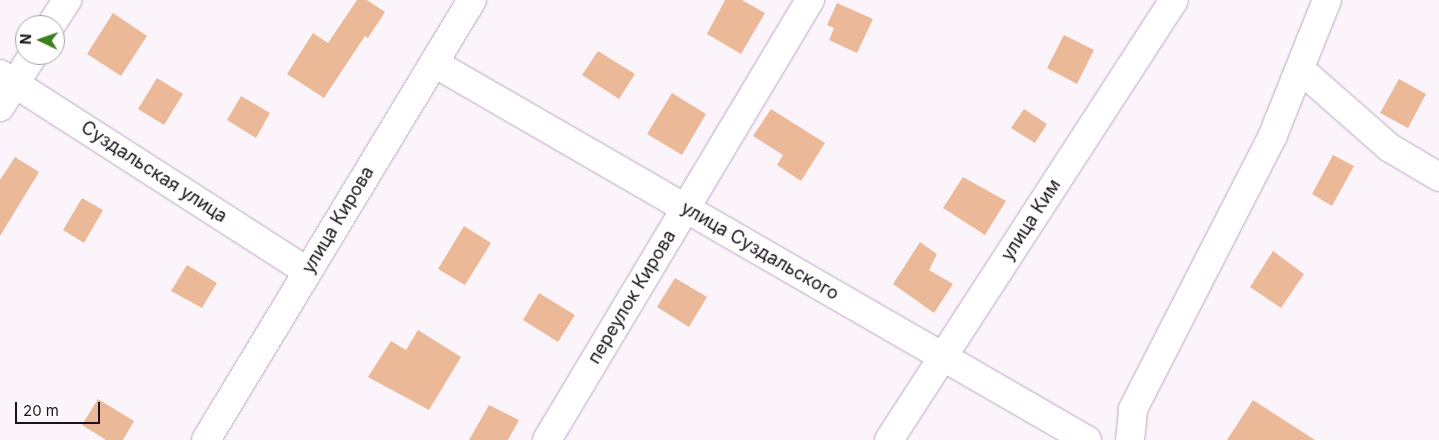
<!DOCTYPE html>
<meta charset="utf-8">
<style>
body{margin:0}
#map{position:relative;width:1439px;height:440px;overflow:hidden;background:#fbf5fb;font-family:Inter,sans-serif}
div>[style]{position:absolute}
.building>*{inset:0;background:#ebb997}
.roads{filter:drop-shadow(0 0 1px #bfa5c2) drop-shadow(0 0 1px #bfa5c2)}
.minor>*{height:28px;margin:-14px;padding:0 14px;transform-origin:14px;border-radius:14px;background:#fff}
span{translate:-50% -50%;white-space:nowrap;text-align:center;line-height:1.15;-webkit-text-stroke:4.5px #fff;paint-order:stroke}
.street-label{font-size:18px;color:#1c131e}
.north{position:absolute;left:15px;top:15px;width:50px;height:50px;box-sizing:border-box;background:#fff;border:1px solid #a4a1a5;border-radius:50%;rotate:273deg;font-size:14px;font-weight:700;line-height:20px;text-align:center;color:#1c131e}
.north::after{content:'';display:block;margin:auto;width:18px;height:22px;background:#407f1e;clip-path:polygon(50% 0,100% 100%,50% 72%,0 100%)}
.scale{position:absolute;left:15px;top:402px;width:85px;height:22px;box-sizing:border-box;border:2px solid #1c131e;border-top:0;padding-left:6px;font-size:15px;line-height:18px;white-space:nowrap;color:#1c131e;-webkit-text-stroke:4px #fff;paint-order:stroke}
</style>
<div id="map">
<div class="building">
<i style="clip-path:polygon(357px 0,367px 0,385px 12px,368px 38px,365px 36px,324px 98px,287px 74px,313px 33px,328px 43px)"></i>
<i style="clip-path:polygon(725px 0,742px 0,765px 13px,741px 54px,707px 34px)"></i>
<i style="clip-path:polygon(837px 3px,873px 19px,857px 53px,829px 40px,834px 28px,827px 25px)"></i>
<i style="clip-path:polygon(113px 13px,147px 36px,121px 76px,87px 54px)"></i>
<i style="clip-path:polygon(1064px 35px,1094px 50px,1077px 84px,1047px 68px)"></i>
<i style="clip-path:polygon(598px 51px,635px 74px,619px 99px,582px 75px)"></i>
<i style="clip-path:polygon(157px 78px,183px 94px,164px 125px,138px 109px)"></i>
<i style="clip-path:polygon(1399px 79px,1426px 94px,1408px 128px,1380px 113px)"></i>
<i style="clip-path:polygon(672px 93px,706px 114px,682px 155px,647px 134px)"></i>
<i style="clip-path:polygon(241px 96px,270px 113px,256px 138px,227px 120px)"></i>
<i style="clip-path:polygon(771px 109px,825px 143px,801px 181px,777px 165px,783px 155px,753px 136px)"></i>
<i style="clip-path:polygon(1024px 109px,1047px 124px,1035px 143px,1011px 128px)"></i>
<i style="clip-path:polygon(1333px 155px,1354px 166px,1332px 206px,1312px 194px)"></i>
<i style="clip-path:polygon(15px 157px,39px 172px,0 236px,0 180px)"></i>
<i style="clip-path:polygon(963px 177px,1006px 201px,985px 235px,943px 208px)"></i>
<i style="clip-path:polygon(82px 198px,103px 210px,84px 243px,63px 230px)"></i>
<i style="clip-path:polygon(464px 226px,491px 243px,465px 285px,438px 269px)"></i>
<i style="clip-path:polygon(920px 242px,937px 254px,929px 270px,953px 284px,934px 313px,893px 284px)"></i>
<i style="clip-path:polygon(1273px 251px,1304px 274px,1281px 308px,1250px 287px)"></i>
<i style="clip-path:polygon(187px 265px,217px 283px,202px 308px,171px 291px)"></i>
<i style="clip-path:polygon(675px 278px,707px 297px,689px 327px,657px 307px)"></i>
<i style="clip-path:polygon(539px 293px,575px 315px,558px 342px,523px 320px)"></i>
<i style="clip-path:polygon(418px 330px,461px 357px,429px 410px,368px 377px,391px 341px,406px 350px)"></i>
<i style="clip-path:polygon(98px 399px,134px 421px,123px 440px,106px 440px,82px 425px)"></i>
<i style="clip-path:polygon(1253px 400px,1315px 440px,1227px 440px)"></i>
<i style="clip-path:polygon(489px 405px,519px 420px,508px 440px,469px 440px)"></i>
</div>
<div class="roads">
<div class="minor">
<i style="left:51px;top:25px;width:30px;rotate:-57deg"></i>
<i style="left:434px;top:63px;width:754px;rotate:30deg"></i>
<i style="left:1300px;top:69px;width:120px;rotate:41.3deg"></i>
<i style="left:1390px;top:148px;width:57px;rotate:30.6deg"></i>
<i style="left:0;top:74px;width:365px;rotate:32.7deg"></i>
<i style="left:0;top:107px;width:62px;rotate:-57.6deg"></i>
<i style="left:206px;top:440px;width:514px;rotate:-58.85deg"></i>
<i style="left:547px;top:440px;width:513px;rotate:-59.13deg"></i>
<i style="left:889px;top:440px;width:524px;rotate:-57.07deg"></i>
<i style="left:1130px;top:440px;width:31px;rotate:-84deg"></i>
<i style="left:1133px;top:409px;width:308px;rotate:-62.9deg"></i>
<i style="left:1273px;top:135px;width:145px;rotate:-68.2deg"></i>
</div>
</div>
<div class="street-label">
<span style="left:154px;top:172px;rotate:33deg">Суздальская улица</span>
<span style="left:338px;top:220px;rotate:-59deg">улица Кирова</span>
<span style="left:1031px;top:220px;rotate:-57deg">улица Ким</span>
<span style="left:760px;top:251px;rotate:30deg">улица Суздальского</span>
<span style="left:632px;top:297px;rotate:-59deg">переулок Кирова</span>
</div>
<div class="north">N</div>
<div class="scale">20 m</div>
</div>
